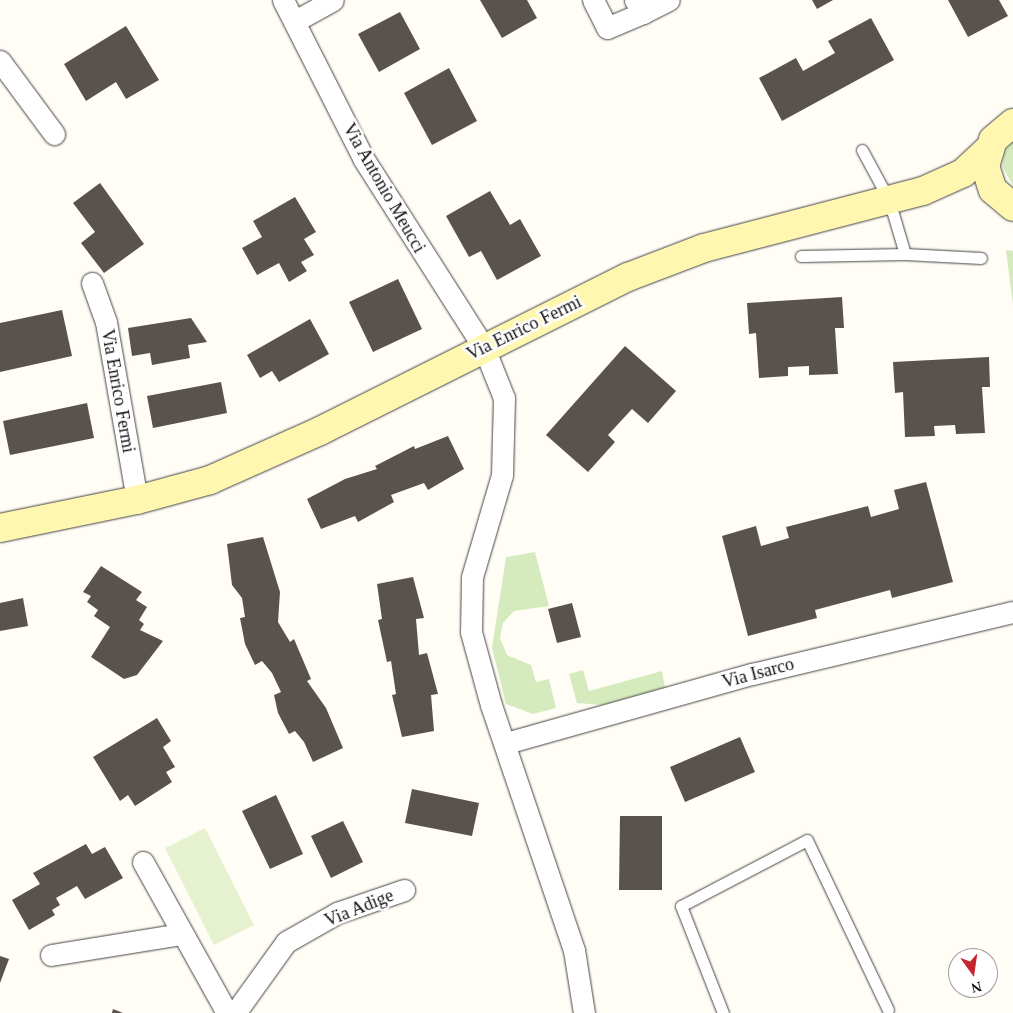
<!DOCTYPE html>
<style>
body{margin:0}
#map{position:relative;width:1013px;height:1013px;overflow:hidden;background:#fffdf5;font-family:"Times New Roman",serif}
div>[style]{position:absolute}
.green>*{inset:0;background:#d5ebbd}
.pitch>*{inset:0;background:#e6f2cf}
.building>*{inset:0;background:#5a524d}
.roads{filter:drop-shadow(0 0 1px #444) drop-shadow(0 0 1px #444)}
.lane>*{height:11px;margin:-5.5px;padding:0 5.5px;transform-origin:5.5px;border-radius:5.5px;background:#fff}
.street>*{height:21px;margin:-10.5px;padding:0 10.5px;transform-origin:10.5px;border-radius:10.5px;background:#fff}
.secondary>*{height:28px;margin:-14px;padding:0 14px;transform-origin:14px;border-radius:14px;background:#fff6b0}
span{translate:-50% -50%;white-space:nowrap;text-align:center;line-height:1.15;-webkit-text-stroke:5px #fff;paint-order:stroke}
.street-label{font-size:18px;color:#111}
.north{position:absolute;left:948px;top:948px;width:50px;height:50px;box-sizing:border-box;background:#fff;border:1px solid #a0a0a0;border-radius:50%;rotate:166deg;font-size:14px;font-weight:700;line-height:20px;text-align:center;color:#111}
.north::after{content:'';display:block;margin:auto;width:18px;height:22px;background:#c4262e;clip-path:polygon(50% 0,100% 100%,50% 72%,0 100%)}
</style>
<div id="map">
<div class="green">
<i style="clip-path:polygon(1013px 141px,1013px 186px,1002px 166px,1005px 151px)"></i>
<i style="clip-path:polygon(1006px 250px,1013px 251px,1013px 305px)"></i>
<i style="clip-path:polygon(535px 552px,549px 606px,514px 611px,503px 623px,500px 638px,507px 655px,531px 665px,536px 682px,549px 679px,556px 708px,533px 714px,506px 704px,492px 648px,506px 557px)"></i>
<i style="clip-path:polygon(583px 670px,589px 691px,662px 671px,665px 688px,602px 705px,577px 703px,569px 674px)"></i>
</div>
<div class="pitch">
<i style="clip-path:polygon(205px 828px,254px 925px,214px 945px,165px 848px)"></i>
</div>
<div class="building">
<i style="clip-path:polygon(480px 0,527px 0,537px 18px,502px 38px)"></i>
<i style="clip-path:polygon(812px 0,833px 0,817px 9px)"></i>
<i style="clip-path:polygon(948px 0,999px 0,1008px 16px,968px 37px)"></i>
<i style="clip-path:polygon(400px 12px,420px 49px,379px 72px,358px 34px)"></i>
<i style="clip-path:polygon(871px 18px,894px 60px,782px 121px,759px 78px,796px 58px,803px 71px,835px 53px,828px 41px)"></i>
<i style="clip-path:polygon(126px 26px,159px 80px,126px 99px,116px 82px,86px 101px,64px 64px)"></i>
<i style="clip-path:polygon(449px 68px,477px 121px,432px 145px,404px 93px)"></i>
<i style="clip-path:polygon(100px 183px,144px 244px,104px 273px,81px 243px,95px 232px,73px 203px)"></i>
<i style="clip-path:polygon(490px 191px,510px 225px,520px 219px,541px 256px,497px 280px,481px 251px,469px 257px,446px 216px)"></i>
<i style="clip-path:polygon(295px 197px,316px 232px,304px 239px,314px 255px,301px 262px,307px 271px,289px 282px,279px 263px,257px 275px,242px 248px,262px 237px,253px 221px)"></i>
<i style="clip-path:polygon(398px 279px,422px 329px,373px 352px,349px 302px)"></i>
<i style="clip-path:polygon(842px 297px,844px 328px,835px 328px,838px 374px,809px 375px,809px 366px,788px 367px,788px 376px,759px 378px,756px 333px,749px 334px,747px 303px)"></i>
<i style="clip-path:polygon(62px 310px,72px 356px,0 372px,0 323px)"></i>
<i style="clip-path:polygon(191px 318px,207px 342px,188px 345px,190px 358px,152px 365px,150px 353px,132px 356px,128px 328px)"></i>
<i style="clip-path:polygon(310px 319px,329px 354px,279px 382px,272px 371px,260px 378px,247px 355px)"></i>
<i style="clip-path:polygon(625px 346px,676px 391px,648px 423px,632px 409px,608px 435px,615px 442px,588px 472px,546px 435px)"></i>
<i style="clip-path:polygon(989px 357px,990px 387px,982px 387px,985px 433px,956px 434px,955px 425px,934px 426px,935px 436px,905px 437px,903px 392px,895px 393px,893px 362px)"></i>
<i style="clip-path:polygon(221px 382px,227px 413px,153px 428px,147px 396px)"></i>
<i style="clip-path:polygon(87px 403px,94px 438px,10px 455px,3px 421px)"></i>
<i style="clip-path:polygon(448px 436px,464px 469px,428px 490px,424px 483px,391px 495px,394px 502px,358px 522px,355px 516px,321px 529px,307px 499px,345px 479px,377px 469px,375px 466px,414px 446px,415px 449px)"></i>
<i style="clip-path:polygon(926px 482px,953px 582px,892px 598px,890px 590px,815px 610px,817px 618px,748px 636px,722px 536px,756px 526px,761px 546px,789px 538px,786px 527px,868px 506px,871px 517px,899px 509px,894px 490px)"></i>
<i style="clip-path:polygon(263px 537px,280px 592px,278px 622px,290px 642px,294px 639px,311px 679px,307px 681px,326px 708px,343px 748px,313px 762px,304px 742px,295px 731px,289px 734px,278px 713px,274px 695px,281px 692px,272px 673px,262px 661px,255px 665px,245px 644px,240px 618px,245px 617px,242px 598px,232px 585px,227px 544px)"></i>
<i style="clip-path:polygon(101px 566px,142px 592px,136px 600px,147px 607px,139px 620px,144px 624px,140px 630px,163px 641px,137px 675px,124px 679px,91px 657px,110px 627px,94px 616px,98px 610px,87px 602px,91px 596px,83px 592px)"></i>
<i style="clip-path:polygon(413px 577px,424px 618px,416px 619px,419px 655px,427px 653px,438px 694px,431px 695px,434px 731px,402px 737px,392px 695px,396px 694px,391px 661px,387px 662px,378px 620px,382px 619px,377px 584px)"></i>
<i style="clip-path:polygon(23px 598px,28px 626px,0 631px,0 603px)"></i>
<i style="clip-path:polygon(572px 603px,581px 637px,557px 643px,548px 609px)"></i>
<i style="clip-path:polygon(157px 718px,171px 741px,163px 747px,175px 767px,166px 772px,172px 782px,135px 806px,128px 795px,120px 801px,93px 757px)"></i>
<i style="clip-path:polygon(740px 737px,755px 772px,685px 802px,670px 767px)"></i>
<i style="clip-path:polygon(412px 789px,479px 803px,472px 836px,405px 823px)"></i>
<i style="clip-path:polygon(276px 795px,303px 854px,270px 869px,242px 811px)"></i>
<i style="clip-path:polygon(620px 816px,662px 816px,662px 890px,619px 890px)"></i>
<i style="clip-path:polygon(343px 821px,363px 862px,331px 878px,311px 836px)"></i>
<i style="clip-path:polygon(86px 844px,92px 854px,105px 847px,123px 878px,85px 899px,77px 886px,56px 898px,60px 905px,52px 910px,55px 915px,29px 930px,12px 900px,40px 884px,33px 873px)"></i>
<i style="clip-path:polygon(0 956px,9px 959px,0 983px)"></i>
<i style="clip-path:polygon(113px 1009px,123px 1013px,112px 1013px)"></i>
</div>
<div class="roads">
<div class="lane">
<i style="left:862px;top:150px;width:57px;rotate:61.6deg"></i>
<i style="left:889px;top:200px;width:56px;rotate:73.5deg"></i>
<i style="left:905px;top:254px;width:76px;rotate:3deg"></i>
<i style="left:801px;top:256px;width:104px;rotate:-1.1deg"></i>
<i style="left:723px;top:1013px;width:115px;rotate:-111.4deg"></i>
<i style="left:681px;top:906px;width:142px;rotate:-27.6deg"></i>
<i style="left:807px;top:840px;width:188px;rotate:64.5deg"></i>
</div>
<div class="street">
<i style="left:283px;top:0;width:177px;rotate:63.1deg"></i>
<i style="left:363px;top:158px;width:225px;rotate:57.5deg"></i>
<i style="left:484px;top:348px;width:54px;rotate:68.2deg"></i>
<i style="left:504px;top:398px;width:77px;rotate:91.5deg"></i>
<i style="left:502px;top:475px;width:106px;rotate:106.4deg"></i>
<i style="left:472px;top:577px;width:55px;rotate:91deg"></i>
<i style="left:471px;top:632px;width:76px;rotate:74.7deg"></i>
<i style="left:491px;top:705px;width:259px;rotate:71.3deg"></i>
<i style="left:574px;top:950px;width:64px;rotate:81deg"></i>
<i style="left:593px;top:0;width:31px;rotate:63deg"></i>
<i style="left:607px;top:28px;width:39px;rotate:-23deg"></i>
<i style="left:643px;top:13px;width:15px;rotate:-122deg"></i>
<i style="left:643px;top:13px;width:29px;rotate:-27deg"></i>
<i style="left:295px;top:21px;width:43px;rotate:-28.9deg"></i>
<i style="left:0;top:61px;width:91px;rotate:53.5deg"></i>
<i style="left:92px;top:283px;width:41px;rotate:70.3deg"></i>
<i style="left:106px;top:322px;width:181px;rotate:80.1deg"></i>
<i style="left:506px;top:743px;width:255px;rotate:-15.7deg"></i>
<i style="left:752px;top:674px;width:268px;rotate:-13.4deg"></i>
<i style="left:143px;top:862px;width:173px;rotate:60.9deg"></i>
<i style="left:51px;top:955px;width:131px;rotate:-9.2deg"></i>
<i style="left:235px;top:1013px;width:87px;rotate:-54.3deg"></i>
<i style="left:286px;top:942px;width:59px;rotate:-29.6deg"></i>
<i style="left:337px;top:913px;width:71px;rotate:-18.9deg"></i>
</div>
<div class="secondary">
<i style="left:1013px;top:123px;width:26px;rotate:140deg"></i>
<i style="left:993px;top:140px;width:27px;rotate:107deg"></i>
<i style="left:985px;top:166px;width:25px;rotate:72deg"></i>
<i style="left:993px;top:190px;width:26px;rotate:40deg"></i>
<i style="left:0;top:528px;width:140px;rotate:-11.6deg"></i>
<i style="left:137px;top:500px;width:76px;rotate:-15.3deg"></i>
<i style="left:210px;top:480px;width:120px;rotate:-24deg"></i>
<i style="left:320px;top:431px;width:344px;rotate:-26.6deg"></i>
<i style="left:628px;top:277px;width:81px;rotate:-20.9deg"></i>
<i style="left:704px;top:248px;width:226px;rotate:-14.6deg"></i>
<i style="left:923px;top:191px;width:44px;rotate:-24.2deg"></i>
<i style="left:963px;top:173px;width:34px;rotate:-43deg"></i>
</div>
</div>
<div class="street-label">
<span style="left:384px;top:188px;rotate:60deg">Via Antonio Meucci</span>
<span style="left:524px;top:328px;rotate:-26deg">Via Enrico Fermi</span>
<span style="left:118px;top:391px;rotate:80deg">Via Enrico Fermi</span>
<span style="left:758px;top:673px;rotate:-15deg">Via Isarco</span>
<span style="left:359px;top:908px;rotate:-22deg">Via Adige</span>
</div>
<div class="north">N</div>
</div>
